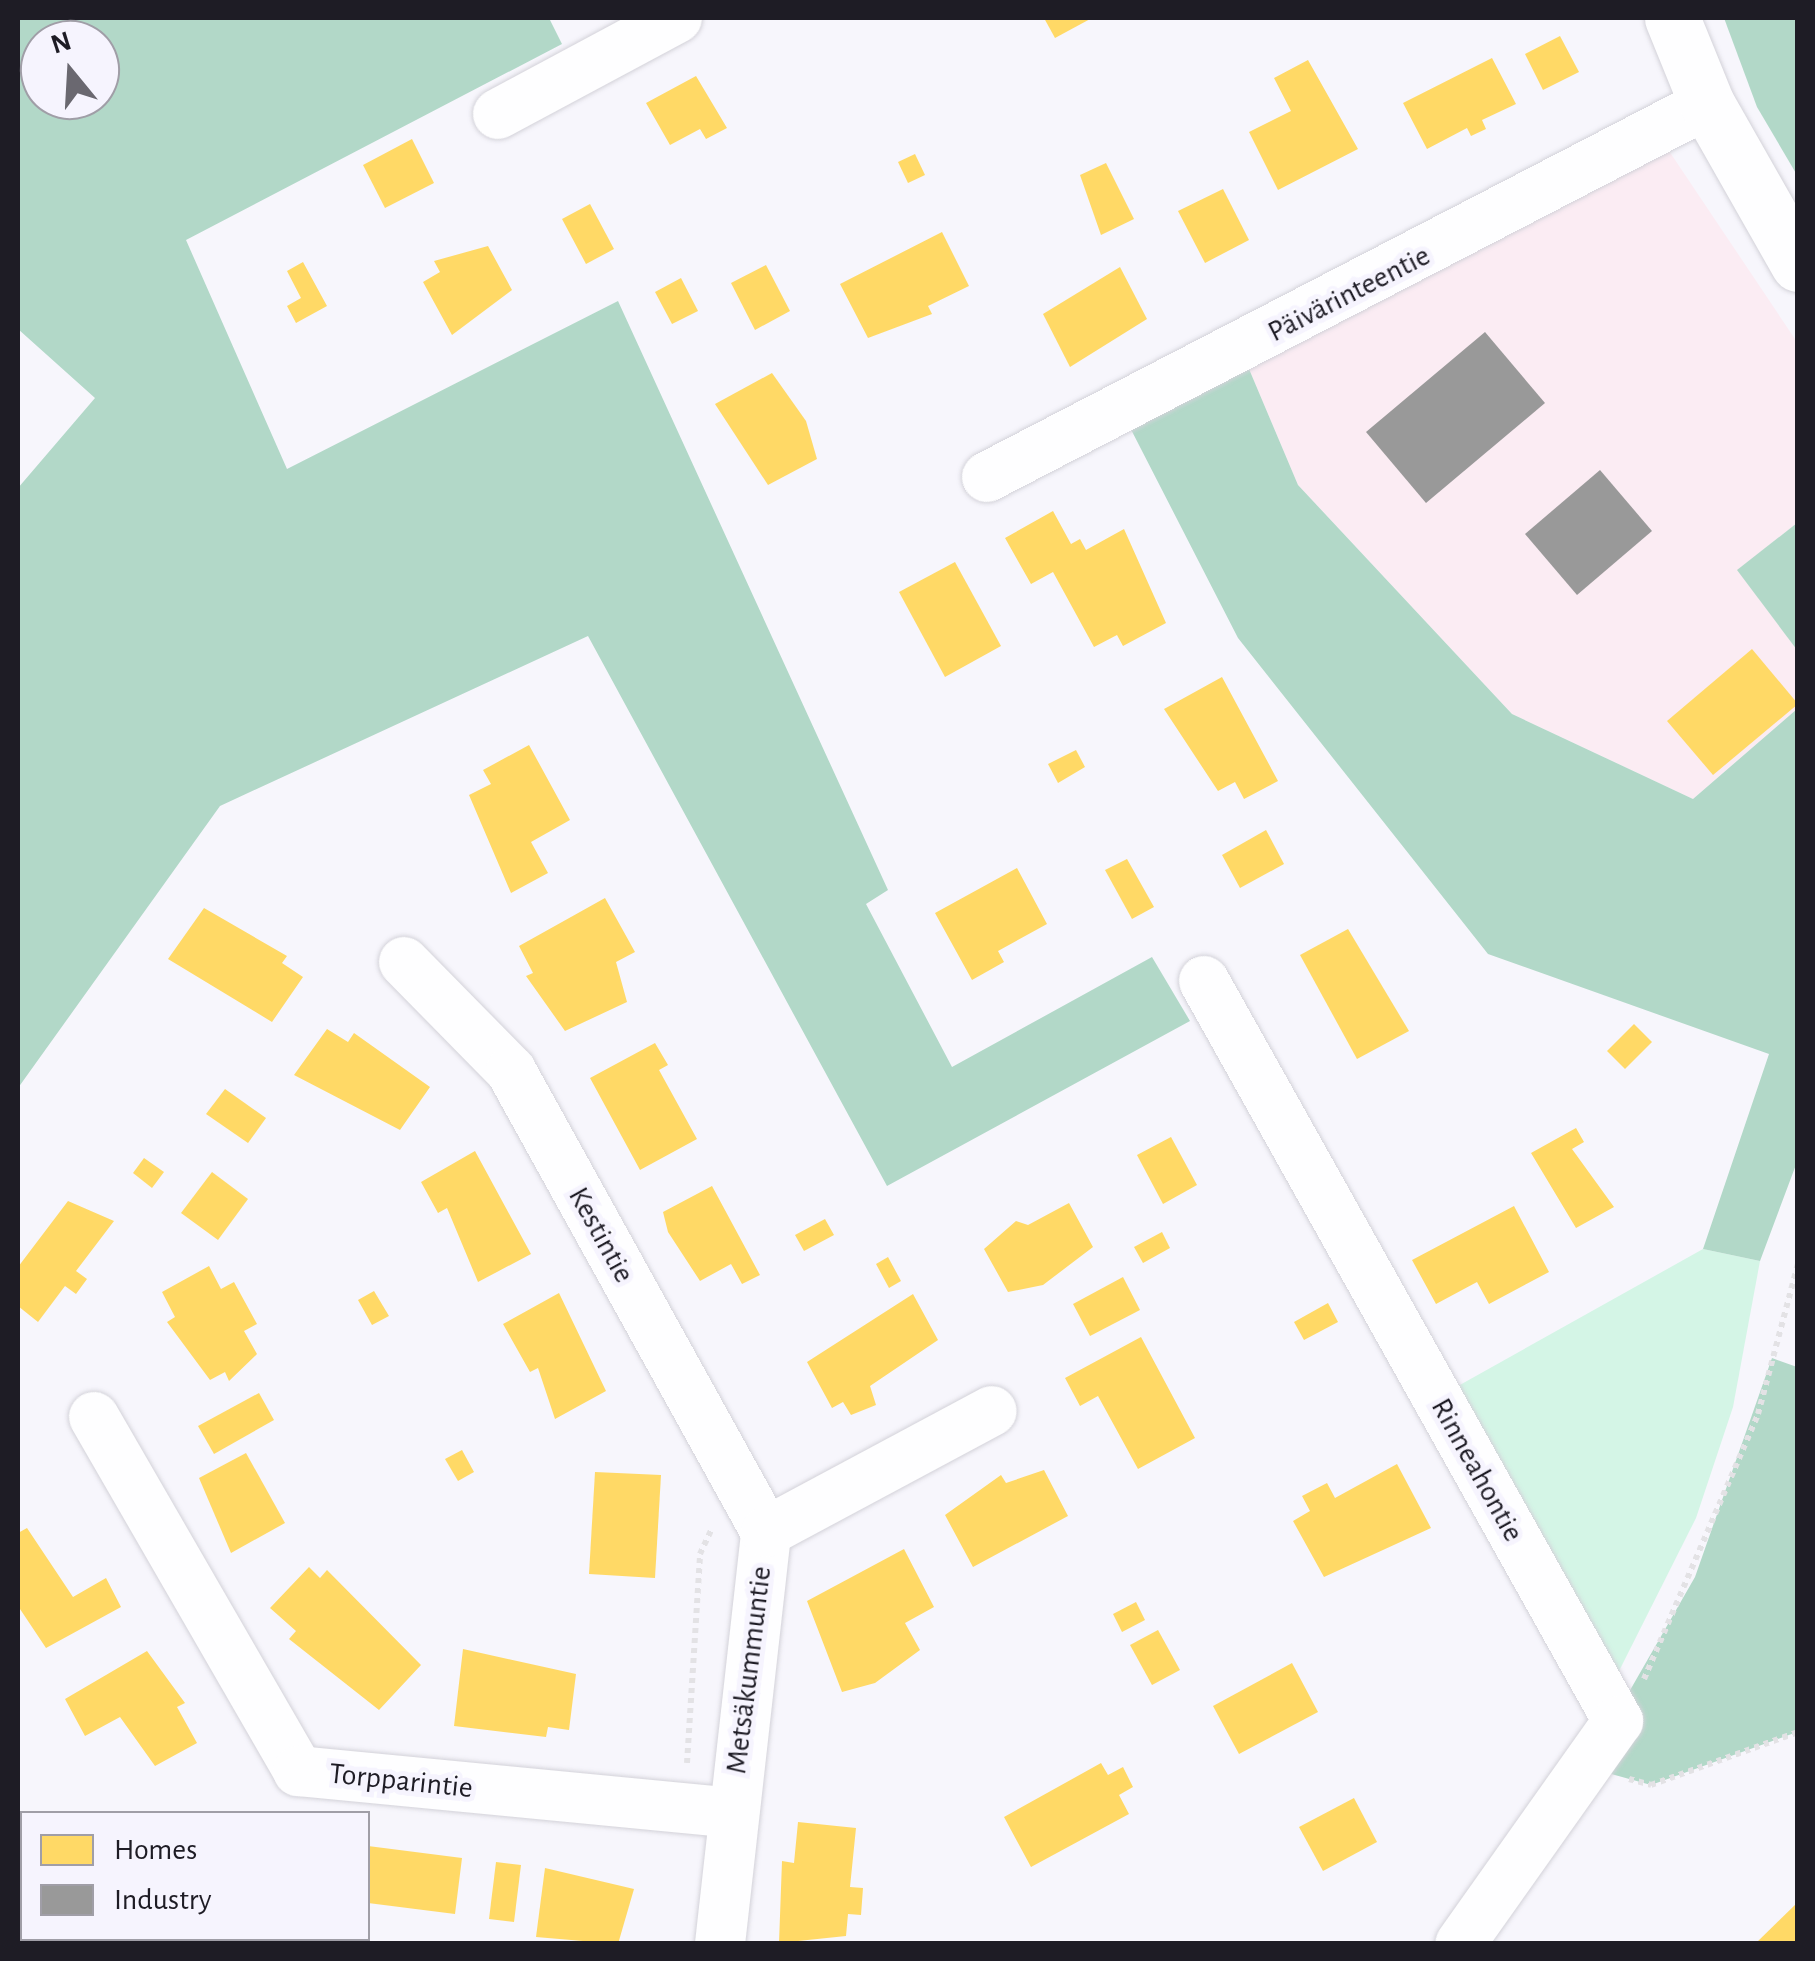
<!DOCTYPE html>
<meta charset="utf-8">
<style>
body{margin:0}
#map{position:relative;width:1815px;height:1961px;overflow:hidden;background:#f7f6fc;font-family:"Alegreya Sans",sans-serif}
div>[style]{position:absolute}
.industrial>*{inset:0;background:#fbecf3}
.green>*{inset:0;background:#d4f5e6}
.forest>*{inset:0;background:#b2d8c8}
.homes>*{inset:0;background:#ffd966}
.industry>*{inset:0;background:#999}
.path>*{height:6px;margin-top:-3px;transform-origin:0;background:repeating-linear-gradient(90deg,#e3e2e5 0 5px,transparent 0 10px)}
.roads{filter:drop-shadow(0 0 2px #d3d2d9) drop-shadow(0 0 2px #d3d2d9)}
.street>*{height:50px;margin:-25px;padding:0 25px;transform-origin:25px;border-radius:25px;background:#fefeff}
.secondary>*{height:55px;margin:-27.5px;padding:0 27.5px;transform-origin:27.5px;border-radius:27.5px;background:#fefeff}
span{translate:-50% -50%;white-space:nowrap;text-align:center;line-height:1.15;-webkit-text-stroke:10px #f6f4fe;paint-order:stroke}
.street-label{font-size:30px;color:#1e1c25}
.frame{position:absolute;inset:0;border:20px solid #1e1c25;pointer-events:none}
.legend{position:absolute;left:20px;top:1811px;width:350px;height:130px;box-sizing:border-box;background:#f6f4fe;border:2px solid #a09ea7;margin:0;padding:12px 18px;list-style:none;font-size:30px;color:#1e1c25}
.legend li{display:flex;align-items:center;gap:20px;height:50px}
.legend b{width:50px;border:2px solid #a09ea7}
.north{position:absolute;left:20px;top:20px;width:100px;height:100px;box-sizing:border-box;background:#f6f4fe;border:2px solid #a09ea7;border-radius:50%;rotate:342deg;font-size:28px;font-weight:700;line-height:40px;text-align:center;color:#1e1c25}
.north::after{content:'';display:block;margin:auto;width:35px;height:45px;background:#6a6870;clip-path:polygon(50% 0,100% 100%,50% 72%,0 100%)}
</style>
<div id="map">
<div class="industrial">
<i style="clip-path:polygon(1657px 133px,1797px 342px,1797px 523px,1738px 570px,1797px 650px,1797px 709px,1693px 799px,1512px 714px,1298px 485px,1241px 350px)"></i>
</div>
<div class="green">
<i style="clip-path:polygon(1703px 1249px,1760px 1261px,1733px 1407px,1696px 1518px,1616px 1677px,1458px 1386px)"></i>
</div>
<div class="forest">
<i style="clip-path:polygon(evenodd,18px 18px,549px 18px,562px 44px,186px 240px,287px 469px,618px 301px,888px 890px,866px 904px,952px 1067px,1152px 957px,1190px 1021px,887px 1186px,588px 636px,220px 806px,18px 1088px,18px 488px,95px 398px,18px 329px,18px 18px,100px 40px,100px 100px,40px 100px,40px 40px,100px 40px)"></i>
<i style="clip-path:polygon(1724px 18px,1797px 18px,1797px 175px,1757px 107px)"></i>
<i style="clip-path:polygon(1241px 350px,1298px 485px,1512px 714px,1693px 799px,1797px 709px,1797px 1162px,1760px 1261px,1703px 1249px,1769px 1054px,1488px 954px,1238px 638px,1121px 410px)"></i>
<i style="clip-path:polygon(1797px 523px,1797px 650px,1737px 570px)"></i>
<i style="clip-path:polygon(1772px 1358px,1797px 1367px,1797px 1732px,1651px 1785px,1586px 1767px,1695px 1577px)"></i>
</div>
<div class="homes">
<i style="clip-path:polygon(1044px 18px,1092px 18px,1055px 38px)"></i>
<i style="clip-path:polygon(1560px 36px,1579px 72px,1543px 90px,1525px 54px)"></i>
<i style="clip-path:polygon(1492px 58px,1516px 104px,1482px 120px,1486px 129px,1471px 136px,1467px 128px,1427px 149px,1403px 103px)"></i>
<i style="clip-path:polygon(1308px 60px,1358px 149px,1278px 190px,1249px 132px,1291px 111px,1274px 78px)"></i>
<i style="clip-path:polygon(696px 76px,727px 128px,706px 139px,700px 129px,670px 145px,646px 103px)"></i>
<i style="clip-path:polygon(412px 139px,434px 183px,385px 208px,363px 165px)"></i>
<i style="clip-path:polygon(915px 154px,925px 175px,908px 183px,898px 162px)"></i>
<i style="clip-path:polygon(1106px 163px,1134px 219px,1101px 235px,1080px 175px)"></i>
<i style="clip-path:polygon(1223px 189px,1249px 240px,1205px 263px,1178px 211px)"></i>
<i style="clip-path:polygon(590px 204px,614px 249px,586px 264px,562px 219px)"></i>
<i style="clip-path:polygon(942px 232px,969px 286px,928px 306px,932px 314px,868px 338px,840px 284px)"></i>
<i style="clip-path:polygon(488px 246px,512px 290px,452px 335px,423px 282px,440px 272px,434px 261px)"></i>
<i style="clip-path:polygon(303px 262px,327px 306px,296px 323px,287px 306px,301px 298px,287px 271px)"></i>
<i style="clip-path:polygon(766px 265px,790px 311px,755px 330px,731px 283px)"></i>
<i style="clip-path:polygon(1120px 267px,1147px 319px,1070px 367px,1043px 314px)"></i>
<i style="clip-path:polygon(681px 278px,698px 311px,672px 324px,655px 292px)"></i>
<i style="clip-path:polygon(772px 373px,806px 421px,817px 459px,768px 485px,715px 404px)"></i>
<i style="clip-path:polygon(1053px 511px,1071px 544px,1080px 539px,1086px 550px,1124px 529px,1166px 623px,1123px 646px,1117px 635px,1094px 647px,1053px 572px,1031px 584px,1005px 538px)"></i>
<i style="clip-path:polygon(955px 562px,1001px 646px,945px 677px,899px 592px)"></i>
<i style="clip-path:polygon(1752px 649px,1798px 704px,1713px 775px,1667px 721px)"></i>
<i style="clip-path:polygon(1222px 677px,1278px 781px,1244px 799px,1235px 782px,1218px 791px,1164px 709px)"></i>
<i style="clip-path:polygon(529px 745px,570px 820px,531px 842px,548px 873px,511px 893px,469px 795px,491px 784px,483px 770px)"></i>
<i style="clip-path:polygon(1076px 750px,1085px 767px,1058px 783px,1048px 764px)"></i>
<i style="clip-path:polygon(1266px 830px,1284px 864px,1240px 888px,1222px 855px)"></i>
<i style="clip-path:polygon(1127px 859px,1154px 907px,1132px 919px,1105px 870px)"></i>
<i style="clip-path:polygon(1017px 868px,1047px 924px,998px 951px,1004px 962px,972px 980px,935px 913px)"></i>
<i style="clip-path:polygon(605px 898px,635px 952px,616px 962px,627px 1002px,565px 1031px,526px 976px,533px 973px,519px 946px)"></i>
<i style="clip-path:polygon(204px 908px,287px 956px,282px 963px,303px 977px,272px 1022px,168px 959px)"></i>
<i style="clip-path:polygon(1348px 929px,1409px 1031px,1357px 1059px,1300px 955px)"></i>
<i style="clip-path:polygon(1634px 1024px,1652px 1042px,1625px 1069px,1607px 1051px)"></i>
<i style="clip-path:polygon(327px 1029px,348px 1042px,354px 1033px,430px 1087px,400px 1130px,294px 1075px)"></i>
<i style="clip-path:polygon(655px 1043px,668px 1065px,659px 1070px,697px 1139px,640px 1170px,590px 1078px)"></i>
<i style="clip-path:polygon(225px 1089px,266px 1118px,248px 1143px,206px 1114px)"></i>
<i style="clip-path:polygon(1576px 1128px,1584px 1142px,1572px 1149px,1614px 1207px,1576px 1228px,1531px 1153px)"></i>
<i style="clip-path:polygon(1171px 1137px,1197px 1185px,1163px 1204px,1137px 1155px)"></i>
<i style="clip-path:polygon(475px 1151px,531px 1254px,478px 1282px,447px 1208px,438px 1213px,421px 1182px)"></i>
<i style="clip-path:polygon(144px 1158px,164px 1172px,152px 1188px,133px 1173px)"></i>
<i style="clip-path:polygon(212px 1172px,248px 1199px,218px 1240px,181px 1213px)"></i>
<i style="clip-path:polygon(712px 1186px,760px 1275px,742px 1284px,731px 1264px,700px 1281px,668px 1232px,663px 1212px)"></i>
<i style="clip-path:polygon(68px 1201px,114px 1221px,76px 1271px,87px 1279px,76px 1294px,65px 1286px,38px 1322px,18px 1306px,18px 1267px)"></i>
<i style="clip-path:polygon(1069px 1203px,1093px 1247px,1043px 1285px,1008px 1292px,984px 1249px,1016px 1221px,1028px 1225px)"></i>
<i style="clip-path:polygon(1514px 1206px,1549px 1272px,1489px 1304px,1477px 1282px,1436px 1304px,1412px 1260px)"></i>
<i style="clip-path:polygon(825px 1219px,834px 1235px,804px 1251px,795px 1235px)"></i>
<i style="clip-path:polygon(1162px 1232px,1170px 1248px,1143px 1263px,1134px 1247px)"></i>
<i style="clip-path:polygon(888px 1257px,901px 1281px,889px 1288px,876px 1264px)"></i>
<i style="clip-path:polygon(209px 1266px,221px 1289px,234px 1282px,257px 1324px,244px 1331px,257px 1354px,229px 1381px,225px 1372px,210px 1380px,167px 1322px,175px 1317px,162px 1292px)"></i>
<i style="clip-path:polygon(1123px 1277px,1140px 1310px,1090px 1336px,1073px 1304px)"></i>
<i style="clip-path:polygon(374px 1291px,389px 1316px,372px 1325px,358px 1300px)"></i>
<i style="clip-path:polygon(559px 1293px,606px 1391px,555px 1419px,538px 1368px,530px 1372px,503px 1324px)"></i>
<i style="clip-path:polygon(913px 1294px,938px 1340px,870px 1386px,876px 1405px,851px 1415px,843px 1402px,832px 1408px,807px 1362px)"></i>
<i style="clip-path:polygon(1328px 1303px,1338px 1322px,1304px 1340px,1294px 1322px)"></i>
<i style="clip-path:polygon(1141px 1337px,1195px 1438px,1138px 1469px,1098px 1396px,1080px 1406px,1065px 1378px)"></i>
<i style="clip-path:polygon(259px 1393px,274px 1420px,214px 1454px,198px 1426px)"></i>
<i style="clip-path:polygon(462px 1450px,474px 1472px,458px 1481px,445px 1459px)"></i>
<i style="clip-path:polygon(246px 1453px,285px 1523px,231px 1553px,199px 1478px)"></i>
<i style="clip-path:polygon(1397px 1464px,1431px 1528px,1324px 1577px,1293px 1521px,1310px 1511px,1302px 1496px,1327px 1483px,1335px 1498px)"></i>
<i style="clip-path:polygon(1044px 1470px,1068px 1516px,973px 1567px,945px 1515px,1001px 1475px,1006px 1483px)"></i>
<i style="clip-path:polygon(595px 1472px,661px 1475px,655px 1578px,589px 1574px)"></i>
<i style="clip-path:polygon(27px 1528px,73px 1597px,106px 1578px,121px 1607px,46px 1648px,18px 1606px,18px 1533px)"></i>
<i style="clip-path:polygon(904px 1549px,934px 1607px,905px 1623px,920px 1650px,875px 1683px,842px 1692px,807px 1601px)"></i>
<i style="clip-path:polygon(309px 1567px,320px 1578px,327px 1570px,421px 1665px,379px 1710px,289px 1639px,296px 1631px,270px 1608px)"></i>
<i style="clip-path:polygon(1136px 1602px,1145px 1620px,1122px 1632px,1113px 1614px)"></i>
<i style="clip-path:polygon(1158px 1630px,1180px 1670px,1152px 1685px,1130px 1645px)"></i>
<i style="clip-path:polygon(463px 1649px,576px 1674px,569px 1730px,548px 1727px,546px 1737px,454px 1726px)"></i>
<i style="clip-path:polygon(147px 1651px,185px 1703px,177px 1707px,197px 1743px,155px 1766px,120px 1717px,85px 1736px,65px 1699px)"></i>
<i style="clip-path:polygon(1292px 1663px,1318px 1712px,1239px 1754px,1213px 1706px)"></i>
<i style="clip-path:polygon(1101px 1763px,1108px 1775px,1123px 1767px,1133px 1787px,1119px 1795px,1129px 1814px,1031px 1867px,1004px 1817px)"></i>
<i style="clip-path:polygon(1354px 1798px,1377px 1842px,1323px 1871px,1299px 1827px)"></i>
<i style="clip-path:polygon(798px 1822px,856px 1828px,850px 1887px,863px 1888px,861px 1915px,848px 1914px,846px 1936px,779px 1943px,782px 1861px,794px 1863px)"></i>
<i style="clip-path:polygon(368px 1846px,462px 1858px,455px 1914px,368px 1903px)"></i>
<i style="clip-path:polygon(496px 1862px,521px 1865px,514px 1922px,489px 1919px)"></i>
<i style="clip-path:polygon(545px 1868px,634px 1889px,618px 1944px,536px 1937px)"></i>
<i style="clip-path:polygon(1798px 1902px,1798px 1944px,1755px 1944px)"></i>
</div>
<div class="industry">
<i style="clip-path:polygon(1485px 332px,1545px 403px,1426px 503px,1366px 432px)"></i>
<i style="clip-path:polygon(1600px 470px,1652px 531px,1577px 595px,1525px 534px)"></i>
</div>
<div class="path">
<i style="left:1644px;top:1679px;width:288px;rotate:-66.7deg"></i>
<i style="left:1758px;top:1414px;width:155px;rotate:-75.1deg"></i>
<i style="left:687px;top:1763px;width:209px;rotate:-86.4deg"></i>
<i style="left:700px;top:1554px;width:29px;rotate:-65deg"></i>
<i style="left:1629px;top:1779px;width:23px;rotate:15deg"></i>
<i style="left:1651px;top:1785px;width:156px;rotate:-19.8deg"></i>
<i style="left:274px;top:1944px;width:6px;rotate:-90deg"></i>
</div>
<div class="roads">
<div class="street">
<i style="left:498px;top:114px;width:203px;rotate:-28.2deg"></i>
<i style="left:987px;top:477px;width:811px;rotate:-27.39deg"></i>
<i style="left:404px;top:962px;width:153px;rotate:45.5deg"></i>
<i style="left:511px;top:1071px;width:527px;rotate:61.05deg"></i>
<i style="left:1204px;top:981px;width:848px;rotate:60.77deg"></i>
<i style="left:1618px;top:1721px;width:273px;rotate:125.3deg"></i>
<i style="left:94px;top:1417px;width:409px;rotate:60deg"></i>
<i style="left:298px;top:1771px;width:436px;rotate:5.5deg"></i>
<i style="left:720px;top:1944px;width:415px;rotate:-83.6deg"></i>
<i style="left:766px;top:1532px;width:256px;rotate:-28.2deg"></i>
</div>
<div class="secondary">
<i style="left:1672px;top:18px;width:93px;rotate:67.9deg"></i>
<i style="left:1707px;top:104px;width:184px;rotate:60.4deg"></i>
</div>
</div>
<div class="street-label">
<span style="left:1349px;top:294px;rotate:-27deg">Päivärinteentie</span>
<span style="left:601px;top:1235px;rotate:61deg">Kestintie</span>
<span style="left:1477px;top:1470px;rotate:61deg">Rinneahontie</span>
<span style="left:749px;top:1670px;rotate:-83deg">Metsäkummuntie</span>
<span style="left:401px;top:1781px;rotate:6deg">Torpparintie</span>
</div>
<div class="frame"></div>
<ul class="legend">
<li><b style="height:28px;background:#ffd966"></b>Homes</li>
<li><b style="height:28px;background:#999"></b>Industry</li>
</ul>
<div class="north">N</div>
</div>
